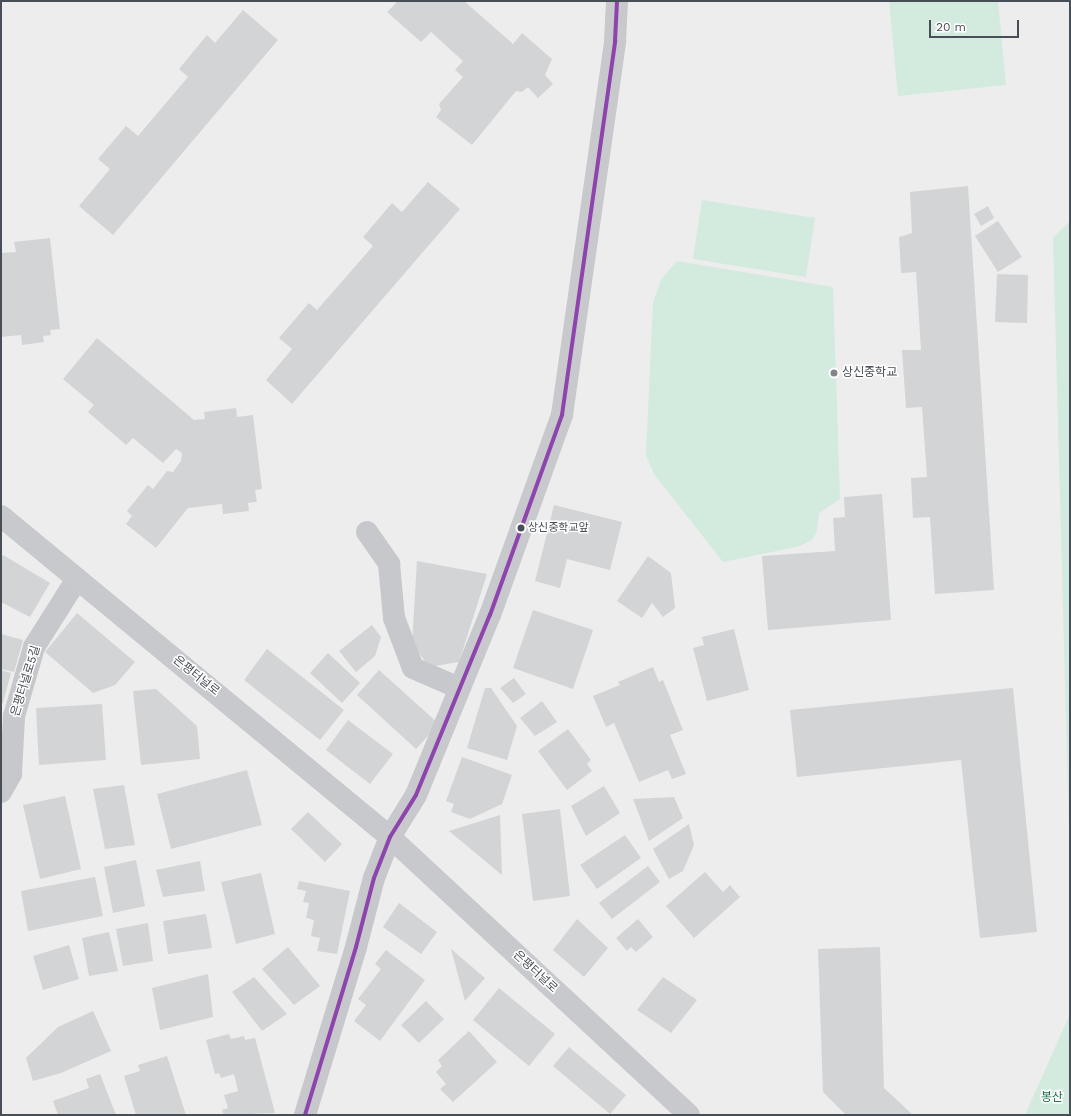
<!DOCTYPE html>
<meta charset="utf-8">
<style>
body{margin:0}
#map{position:relative;width:1071px;height:1116px;overflow:hidden;background:#ededed;font-family:"Work Sans","Noto Sans KR",sans-serif}
div>[style]{position:absolute}
.green>*{inset:0;background:#d3eade}
.building>*{inset:0;background:#d3d4d6}
.minor>*{height:22px;margin:-11px;padding:0 11px;transform-origin:11px;border-radius:11px;background:#c7c8cb}
.secondary>*{height:22px;margin:-11px;padding:0 11px;transform-origin:11px;border-radius:11px;background:#c8c9cc}
.bus-1>*{height:4px;margin:-2px;padding:0 2px;transform-origin:2px;border-radius:2px;background:#8e44ad}
.dots>*{width:11px;height:11px;translate:-50% -50%;box-sizing:border-box;border:2px solid #fff;border-radius:50%}
span{translate:-50% -50%;white-space:nowrap;text-align:center;line-height:1.15;-webkit-text-stroke:3px #fff;paint-order:stroke}
.bus-label{font-size:11px;color:#474e56}
.left{translate:0 -50%;text-align:left}
.poi-label{font-size:12px;color:#474e56}
.street-label{font-size:12px;color:#474e56}
.park-label{font-size:12px;color:#226d4e}
.frame{position:absolute;inset:0;border:2px solid #474e56;pointer-events:none}
.scale{position:absolute;left:929px;top:20px;width:90px;height:18px;box-sizing:border-box;border:2px solid #474e56;border-top:0;padding-left:5px;font-size:12px;line-height:14px;white-space:nowrap;color:#474e56;-webkit-text-stroke:3px #fff;paint-order:stroke}
</style>
<div id="map">
<div class="green">
<i style="clip-path:polygon(889px 1px,998px 1px,1006px 85px,898px 96px)"></i>
<i style="clip-path:polygon(702px 200px,815px 218px,806px 277px,693px 259px)"></i>
<i style="clip-path:polygon(1070px 221px,1070px 869px,1053px 238px)"></i>
<i style="clip-path:polygon(677px 261px,833px 287px,840px 499px,819px 513px,817px 530px,813px 539px,800px 546px,723px 562px,654px 474px,646px 455px,653px 302px,661px 280px)"></i>
<i style="clip-path:polygon(1070px 1014px,1070px 1115px,1025px 1115px)"></i>
</div>
<div class="building">
<i style="clip-path:polygon(394px 1px,464px 1px,513px 44px,522px 33px,552px 59px,545px 75px,553px 84px,538px 98px,528px 87px,522px 92px,516px 91px,472px 145px,436px 117px,441px 110px,439px 104px,463px 77px,455px 70px,463px 61px,431px 32px,421px 42px,387px 12px,396px 3px)"></i>
<i style="clip-path:polygon(243px 10px,278px 40px,113px 235px,79px 206px,110px 169px,98px 159px,126px 126px,138px 136px,188px 77px,179px 69px,207px 35px,215px 43px)"></i>
<i style="clip-path:polygon(428px 182px,460px 209px,292px 404px,266px 380px,292px 349px,279px 338px,309px 303px,317px 310px,373px 246px,363px 237px,392px 203px,402px 212px)"></i>
<i style="clip-path:polygon(968px 186px,994px 590px,935px 594px,930px 517px,913px 518px,911px 478px,927px 477px,922px 407px,906px 408px,902px 350px,921px 350px,916px 272px,901px 273px,899px 237px,912px 233px,910px 192px)"></i>
<i style="clip-path:polygon(988px 206px,994px 218px,981px 226px,974px 214px)"></i>
<i style="clip-path:polygon(998px 221px,1022px 257px,998px 272px,975px 236px)"></i>
<i style="clip-path:polygon(50px 238px,60px 329px,50px 330px,51px 335px,43px 336px,44px 342px,22px 345px,21px 335px,1px 337px,1px 253px,16px 252px,14px 242px)"></i>
<i style="clip-path:polygon(997px 274px,1028px 275px,1027px 323px,995px 322px)"></i>
<i style="clip-path:polygon(97px 338px,194px 420px,205px 419px,204px 412px,236px 408px,237px 417px,253px 415px,262px 489px,255px 490px,257px 502px,248px 503px,249px 511px,223px 514px,222px 504px,188px 508px,156px 548px,126px 524px,132px 516px,127px 511px,148px 485px,153px 489px,167px 471px,173px 472px,181px 461px,182px 453px,176px 449px,163px 463px,133px 438px,126px 445px,88px 412px,94px 405px,63px 379px)"></i>
<i style="clip-path:polygon(882px 494px,891px 620px,768px 630px,762px 556px,835px 551px,833px 518px,845px 517px,844px 497px)"></i>
<i style="clip-path:polygon(554px 505px,622px 522px,610px 570px,567px 559px,560px 588px,535px 581px)"></i>
<i style="clip-path:polygon(3px 555px,50px 583px,30px 617px,1px 602px,1px 559px)"></i>
<i style="clip-path:polygon(648px 556px,671px 573px,675px 608px,663px 617px,652px 603px,642px 618px,617px 601px)"></i>
<i style="clip-path:polygon(417px 561px,487px 574px,459px 662px,429px 667px,412px 643px)"></i>
<i style="clip-path:polygon(533px 610px,593px 630px,573px 689px,513px 668px)"></i>
<i style="clip-path:polygon(77px 613px,135px 662px,115px 685px,93px 693px,45px 652px)"></i>
<i style="clip-path:polygon(372px 625px,381px 637px,375px 656px,356px 672px,339px 651px)"></i>
<i style="clip-path:polygon(734px 629px,749px 690px,707px 701px,693px 648px,704px 645px,702px 637px)"></i>
<i style="clip-path:polygon(1px 634px,23px 640px,14px 672px,1px 669px)"></i>
<i style="clip-path:polygon(267px 649px,344px 710px,320px 740px,244px 680px)"></i>
<i style="clip-path:polygon(328px 653px,360px 683px,342px 703px,310px 673px)"></i>
<i style="clip-path:polygon(653px 667px,659px 682px,663px 680px,683px 730px,670px 735px,686px 774px,672px 779px,668px 770px,639px 782px,614px 723px,606px 727px,593px 696px,620px 685px,618px 682px)"></i>
<i style="clip-path:polygon(1px 670px,11px 673px,3px 703px,1px 703px)"></i>
<i style="clip-path:polygon(379px 670px,439px 724px,416px 749px,357px 695px)"></i>
<i style="clip-path:polygon(514px 678px,526px 694px,513px 703px,500px 688px)"></i>
<i style="clip-path:polygon(485px 688px,491px 688px,517px 726px,507px 760px,467px 748px)"></i>
<i style="clip-path:polygon(1013px 688px,1037px 932px,980px 938px,961px 760px,797px 777px,790px 710px)"></i>
<i style="clip-path:polygon(156px 689px,197px 726px,200px 759px,141px 765px,133px 691px)"></i>
<i style="clip-path:polygon(542px 701px,557px 722px,535px 736px,520px 718px)"></i>
<i style="clip-path:polygon(102px 704px,106px 760px,39px 765px,36px 708px)"></i>
<i style="clip-path:polygon(348px 720px,393px 754px,370px 784px,326px 750px)"></i>
<i style="clip-path:polygon(568px 729px,591px 760px,587px 764px,592px 771px,567px 790px,538px 751px)"></i>
<i style="clip-path:polygon(462px 757px,512px 775px,502px 804px,470px 819px,451px 812px,454px 804px,446px 801px)"></i>
<i style="clip-path:polygon(247px 770px,262px 825px,171px 849px,157px 794px)"></i>
<i style="clip-path:polygon(124px 785px,135px 845px,105px 849px,93px 789px)"></i>
<i style="clip-path:polygon(604px 786px,620px 813px,586px 836px,571px 806px)"></i>
<i style="clip-path:polygon(65px 796px,81px 869px,40px 879px,23px 805px)"></i>
<i style="clip-path:polygon(674px 797px,683px 818px,649px 841px,633px 799px)"></i>
<i style="clip-path:polygon(560px 809px,570px 896px,533px 901px,522px 814px)"></i>
<i style="clip-path:polygon(308px 812px,342px 844px,325px 862px,291px 829px)"></i>
<i style="clip-path:polygon(500px 815px,502px 875px,449px 831px)"></i>
<i style="clip-path:polygon(689px 824px,694px 845px,683px 871px,669px 879px,653px 849px)"></i>
<i style="clip-path:polygon(625px 835px,641px 858px,597px 889px,580px 865px)"></i>
<i style="clip-path:polygon(136px 860px,145px 906px,113px 913px,104px 867px)"></i>
<i style="clip-path:polygon(200px 861px,205px 891px,163px 897px,156px 870px)"></i>
<i style="clip-path:polygon(648px 866px,660px 882px,612px 919px,599px 903px)"></i>
<i style="clip-path:polygon(705px 872px,723px 892px,730px 885px,740px 897px,694px 938px,666px 906px)"></i>
<i style="clip-path:polygon(261px 873px,275px 934px,236px 944px,221px 882px)"></i>
<i style="clip-path:polygon(95px 877px,103px 916px,28px 931px,21px 891px)"></i>
<i style="clip-path:polygon(299px 881px,350px 891px,337px 954px,317px 951px,320px 938px,311px 936px,314px 920px,306px 918px,309px 903px,303px 902px,306px 891px,297px 889px)"></i>
<i style="clip-path:polygon(399px 903px,437px 932px,421px 954px,383px 927px)"></i>
<i style="clip-path:polygon(206px 914px,212px 948px,168px 954px,163px 921px)"></i>
<i style="clip-path:polygon(577px 919px,608px 948px,584px 977px,553px 950px)"></i>
<i style="clip-path:polygon(638px 919px,653px 937px,636px 952px,631px 947px,627px 951px,616px 938px)"></i>
<i style="clip-path:polygon(148px 923px,153px 961px,123px 966px,116px 929px)"></i>
<i style="clip-path:polygon(109px 932px,118px 971px,89px 976px,82px 938px)"></i>
<i style="clip-path:polygon(69px 945px,79px 979px,43px 990px,33px 956px)"></i>
<i style="clip-path:polygon(288px 947px,320px 986px,294px 1005px,262px 969px)"></i>
<i style="clip-path:polygon(880px 947px,884px 1088px,913px 1115px,846px 1115px,823px 1092px,818px 949px)"></i>
<i style="clip-path:polygon(451px 949px,485px 978px,465px 1001px)"></i>
<i style="clip-path:polygon(386px 950px,425px 980px,380px 1041px,354px 1021px,366px 1005px,358px 999px,381px 969px,375px 964px)"></i>
<i style="clip-path:polygon(208px 974px,213px 1017px,160px 1030px,152px 988px)"></i>
<i style="clip-path:polygon(254px 977px,287px 1014px,262px 1031px,232px 992px)"></i>
<i style="clip-path:polygon(663px 977px,697px 1000px,671px 1033px,637px 1010px)"></i>
<i style="clip-path:polygon(499px 988px,555px 1034px,529px 1066px,473px 1020px)"></i>
<i style="clip-path:polygon(426px 1001px,444px 1019px,419px 1043px,401px 1025px)"></i>
<i style="clip-path:polygon(93px 1011px,111px 1051px,61px 1073px,33px 1081px,26px 1058px,58px 1027px)"></i>
<i style="clip-path:polygon(469px 1031px,497px 1062px,453px 1102px,440px 1089px,446px 1084px,436px 1072px,442px 1066px,438px 1060px)"></i>
<i style="clip-path:polygon(229px 1034px,231px 1039px,244px 1036px,245px 1040px,255px 1038px,275px 1113px,224px 1115px,222px 1110px,228px 1108px,224px 1095px,238px 1091px,234px 1074px,221px 1078px,219px 1073px,215px 1074px,206px 1040px)"></i>
<i style="clip-path:polygon(569px 1047px,626px 1095px,610px 1114px,553px 1066px)"></i>
<i style="clip-path:polygon(167px 1056px,186px 1115px,136px 1115px,124px 1076px,140px 1071px,138px 1065px)"></i>
<i style="clip-path:polygon(100px 1074px,116px 1115px,58px 1115px,53px 1101px,89px 1088px,86px 1079px)"></i>
</div>
<div class="minor">
<i style="left:367px;top:532px;width:39px;rotate:55deg"></i>
<i style="left:389px;top:564px;width:54px;rotate:84.7deg"></i>
<i style="left:394px;top:618px;width:53px;rotate:69.2deg"></i>
<i style="left:413px;top:668px;width:50px;rotate:23.5deg"></i>
<i style="left:1px;top:792px;width:21px;rotate:-61deg"></i>
<i style="left:11px;top:774px;width:58px;rotate:-87deg"></i>
<i style="left:14px;top:716px;width:72px;rotate:-73.8deg"></i>
<i style="left:34px;top:647px;width:80px;rotate:-57.7deg"></i>
<i style="left:305px;top:1115px;width:176px;rotate:-73.1deg"></i>
<i style="left:356px;top:947px;width:71px;rotate:-75.4deg"></i>
<i style="left:374px;top:878px;width:44px;rotate:-68.7deg"></i>
</div>
<div class="secondary">
<i style="left:1px;top:516px;width:504px;rotate:39.53deg"></i>
<i style="left:390px;top:837px;width:408px;rotate:42.9deg"></i>
<i style="left:390px;top:837px;width:49px;rotate:-58.2deg"></i>
<i style="left:416px;top:795px;width:195px;rotate:-67.7deg"></i>
<i style="left:490px;top:615px;width:213px;rotate:-70.2deg"></i>
<i style="left:562px;top:415px;width:378px;rotate:-81.9deg"></i>
<i style="left:615px;top:41px;width:40px;rotate:-87.1deg"></i>
</div>
<div class="bus-1">
<i style="left:305px;top:1115px;width:176px;rotate:-73.1deg"></i>
<i style="left:356px;top:947px;width:71px;rotate:-75.4deg"></i>
<i style="left:374px;top:878px;width:44px;rotate:-68.7deg"></i>
<i style="left:390px;top:837px;width:49px;rotate:-58.2deg"></i>
<i style="left:416px;top:795px;width:195px;rotate:-67.7deg"></i>
<i style="left:490px;top:615px;width:213px;rotate:-70.2deg"></i>
<i style="left:562px;top:415px;width:378px;rotate:-81.9deg"></i>
<i style="left:615px;top:41px;width:40px;rotate:-87.1deg"></i>
</div>
<div class="dots">
<i style="left:834px;top:373px;background:#81868b"></i>
<i style="left:521px;top:528px;background:#474e56"></i>
</div>
<div class="bus-label">
<span class="left" style="left:528px;top:528px">상신중학교앞</span>
</div>
<div class="poi-label">
<span class="left" style="left:842px;top:373px">상신중학교</span>
</div>
<div class="street-label">
<span style="left:196px;top:676px;rotate:39deg">은평터널로</span>
<span style="left:26px;top:681px;rotate:-73deg">은평터널로5길</span>
<span style="left:535px;top:972px;rotate:43deg">은평터널로</span>
</div>
<div class="park-label">
<span style="left:1052px;top:1098px">봉산</span>
</div>
<div class="frame"></div>
<div class="scale">20 m</div>
</div>
